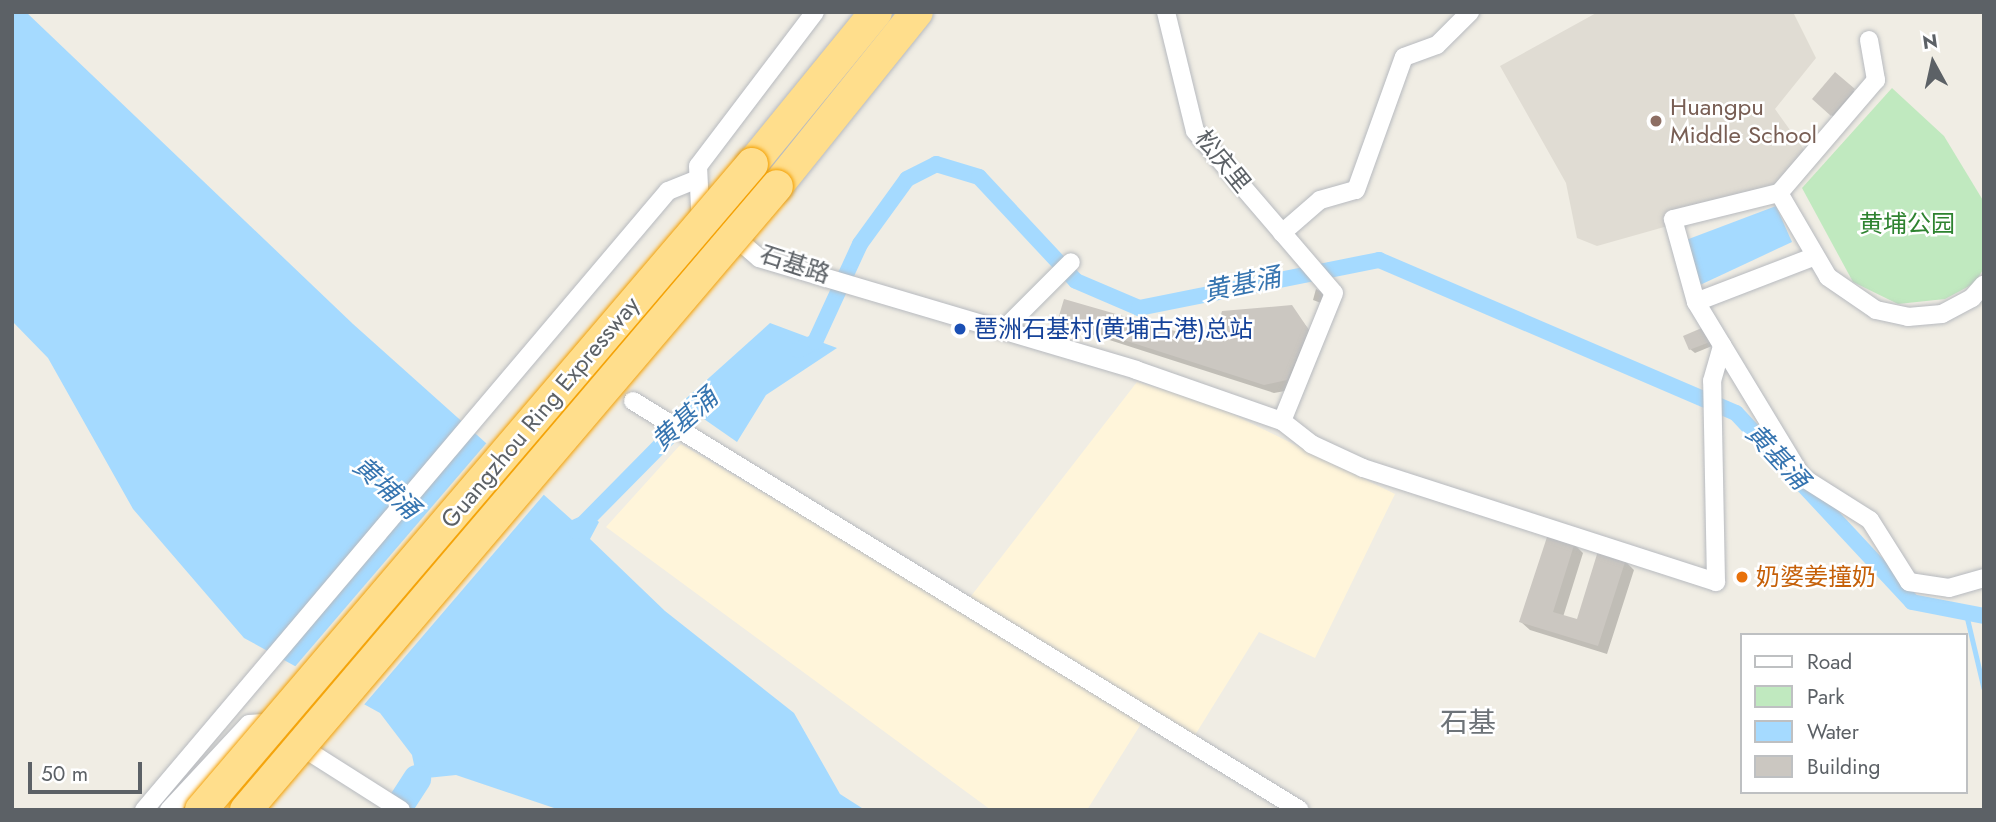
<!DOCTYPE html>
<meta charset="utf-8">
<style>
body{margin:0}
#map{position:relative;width:1996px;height:822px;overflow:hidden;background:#f0ede4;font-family:Jost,"Noto Sans SC",sans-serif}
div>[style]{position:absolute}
.commercial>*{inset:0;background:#fff5da}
.education>*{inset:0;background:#e0dcd3}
.green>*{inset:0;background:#c0e9bf}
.water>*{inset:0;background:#a5daff}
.pier>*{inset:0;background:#f0ede4}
.shadow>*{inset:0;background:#0003}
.stream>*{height:4.5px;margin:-2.25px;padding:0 2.25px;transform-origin:2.25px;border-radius:2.25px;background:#a5daff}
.canal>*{height:16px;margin:-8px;padding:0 8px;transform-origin:8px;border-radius:8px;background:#a5daff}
.river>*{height:28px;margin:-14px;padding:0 14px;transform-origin:14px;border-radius:14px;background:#a5daff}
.building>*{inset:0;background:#cbc7c1}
.roads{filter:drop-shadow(0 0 2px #b7babf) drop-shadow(0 0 2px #b7babf)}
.street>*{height:18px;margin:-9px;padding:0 9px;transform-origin:9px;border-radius:9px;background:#fff}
.highway>*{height:32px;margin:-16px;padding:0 16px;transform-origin:16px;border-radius:16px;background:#ffde8c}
.bridges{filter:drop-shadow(0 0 2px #f4a000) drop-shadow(0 0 2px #f4a000)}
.highway-bridge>*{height:32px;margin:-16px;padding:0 16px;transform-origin:16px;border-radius:16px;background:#ffde8c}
.dots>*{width:19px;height:19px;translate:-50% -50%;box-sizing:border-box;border:4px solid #fff;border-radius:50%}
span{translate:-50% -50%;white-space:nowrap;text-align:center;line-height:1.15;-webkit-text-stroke:5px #fff;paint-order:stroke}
.education-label{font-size:24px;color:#785e54}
.left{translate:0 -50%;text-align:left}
.street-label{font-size:24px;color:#5c6166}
.park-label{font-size:24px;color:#2e8330}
.transit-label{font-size:24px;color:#164399}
.food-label{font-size:24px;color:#c56008}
.water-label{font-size:26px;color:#3775b0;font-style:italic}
.quarter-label{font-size:28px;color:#6d7378}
.frame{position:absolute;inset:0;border:14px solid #5c6166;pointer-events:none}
.legend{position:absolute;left:1740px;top:633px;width:228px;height:161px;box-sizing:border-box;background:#fff;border:2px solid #bec0c2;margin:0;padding:9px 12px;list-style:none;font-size:21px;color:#5c6166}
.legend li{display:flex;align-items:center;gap:14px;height:35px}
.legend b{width:35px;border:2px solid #bec0c2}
.north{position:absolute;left:1898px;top:28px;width:70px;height:70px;-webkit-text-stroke:5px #fff;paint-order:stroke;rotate:352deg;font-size:19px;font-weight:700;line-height:28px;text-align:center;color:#5c6166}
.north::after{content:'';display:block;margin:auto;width:24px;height:32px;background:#5c6166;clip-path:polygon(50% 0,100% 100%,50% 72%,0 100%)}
.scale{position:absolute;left:28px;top:762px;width:114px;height:32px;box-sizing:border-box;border:4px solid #5c6166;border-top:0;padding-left:9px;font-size:21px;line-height:24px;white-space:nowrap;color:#5c6166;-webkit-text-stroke:5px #fff;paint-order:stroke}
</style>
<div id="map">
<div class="commercial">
<i style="clip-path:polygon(1137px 382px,1210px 403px,1395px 494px,1315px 658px,1259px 632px,1195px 735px,1151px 708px,1087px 810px,991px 810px,606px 527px,681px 444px,961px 609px)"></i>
</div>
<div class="education">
<i style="clip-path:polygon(1598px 12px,1793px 12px,1816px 58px,1775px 109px,1805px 151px,1767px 198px,1597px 246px,1577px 238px,1566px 183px,1500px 66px)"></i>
</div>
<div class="green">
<i style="clip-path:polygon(1892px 88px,1944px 136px,1984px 202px,1984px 268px,1975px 283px,1945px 299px,1898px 304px,1853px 282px,1802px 188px)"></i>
</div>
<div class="water">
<i style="clip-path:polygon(12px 12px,26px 12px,353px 324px,572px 520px,588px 513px,599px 522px,590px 539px,665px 611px,794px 713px,840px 794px,865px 810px,560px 810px,456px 775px,417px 779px,412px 755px,380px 713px,244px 638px,133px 509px,48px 358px,12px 321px)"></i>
<i style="clip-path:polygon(1776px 206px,1792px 242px,1700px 285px,1686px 240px)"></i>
<i style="clip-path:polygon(770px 323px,837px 348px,766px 395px,737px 442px,681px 403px)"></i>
</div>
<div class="pier">
<i style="clip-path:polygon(490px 439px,547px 491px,362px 707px,293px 669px)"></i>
</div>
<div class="shadow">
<i style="clip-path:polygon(1835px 75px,1857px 94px,1836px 119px,1814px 99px)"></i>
<i style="clip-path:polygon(1316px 289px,1324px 293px,1321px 303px,1313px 300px)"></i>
<i style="clip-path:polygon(1291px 307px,1317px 340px,1296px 389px,1274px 393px,1069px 327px,1060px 318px,1214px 344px)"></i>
<i style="clip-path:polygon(1703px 329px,1712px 346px,1695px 353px,1690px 349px)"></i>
<i style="clip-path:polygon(1574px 544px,1583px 553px,1563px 617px,1578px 621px,1625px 561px,1634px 570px,1607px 654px,1530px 630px,1521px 622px)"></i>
</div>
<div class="stream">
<i style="left:1966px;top:612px;width:78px;rotate:76.7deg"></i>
</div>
<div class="canal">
<i style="left:798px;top:350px;width:19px;rotate:-25deg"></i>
<i style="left:815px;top:342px;width:108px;rotate:-65.3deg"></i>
<i style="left:860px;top:244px;width:80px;rotate:-54.1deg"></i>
<i style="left:907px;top:179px;width:33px;rotate:-27deg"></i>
<i style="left:936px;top:164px;width:45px;rotate:16.8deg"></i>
<i style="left:979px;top:177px;width:142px;rotate:47deg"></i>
<i style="left:1076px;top:281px;width:69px;rotate:23.2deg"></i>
<i style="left:1139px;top:308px;width:245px;rotate:-11.3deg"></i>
<i style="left:1379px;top:260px;width:388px;rotate:23.2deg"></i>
<i style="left:1736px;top:413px;width:258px;rotate:47deg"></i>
<i style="left:1912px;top:602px;width:73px;rotate:11deg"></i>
<i style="left:576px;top:531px;width:187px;rotate:-45.4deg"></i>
</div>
<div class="river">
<i style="left:397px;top:810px;width:37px;rotate:-57deg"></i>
</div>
<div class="building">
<i style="clip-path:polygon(1835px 72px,1855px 89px,1831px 116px,1812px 99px)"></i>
<i style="clip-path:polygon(1064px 299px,1213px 342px,1222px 311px,1292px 305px,1309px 330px,1287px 380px,1264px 385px,1058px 319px)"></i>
<i style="clip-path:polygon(1704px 327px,1710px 342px,1689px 350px,1683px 336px)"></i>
<i style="clip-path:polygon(1548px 534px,1575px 542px,1553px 612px,1577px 619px,1598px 551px,1626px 559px,1598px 646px,1519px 622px)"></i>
</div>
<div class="roads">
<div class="street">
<i style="left:815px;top:12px;width:193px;rotate:127.2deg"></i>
<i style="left:698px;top:166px;width:41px;rotate:87.2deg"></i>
<i style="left:700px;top:207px;width:78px;rotate:40.8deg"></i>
<i style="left:759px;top:258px;width:393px;rotate:16.5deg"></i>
<i style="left:1136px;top:370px;width:155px;rotate:19.3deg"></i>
<i style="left:1282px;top:421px;width:37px;rotate:38deg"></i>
<i style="left:1311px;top:444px;width:57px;rotate:24.8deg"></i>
<i style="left:1363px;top:468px;width:371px;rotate:17.9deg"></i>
<i style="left:1716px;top:582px;width:201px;rotate:-91.1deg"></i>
<i style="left:1712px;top:381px;width:37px;rotate:-74deg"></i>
<i style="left:1722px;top:345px;width:50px;rotate:-121.2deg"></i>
<i style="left:1696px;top:302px;width:86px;rotate:-105.5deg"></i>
<i style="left:1673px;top:219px;width:109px;rotate:-13.8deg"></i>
<i style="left:1166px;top:12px;width:122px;rotate:76.3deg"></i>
<i style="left:1195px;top:131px;width:213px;rotate:49.4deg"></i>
<i style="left:1334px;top:293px;width:138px;rotate:112.1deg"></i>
<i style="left:1869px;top:40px;width:41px;rotate:80.1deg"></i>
<i style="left:1876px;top:80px;width:149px;rotate:130.6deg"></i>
<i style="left:1779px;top:193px;width:97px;rotate:59.7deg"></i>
<i style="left:1828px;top:277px;width:58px;rotate:34.5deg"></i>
<i style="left:1876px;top:310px;width:33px;rotate:12deg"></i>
<i style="left:1908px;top:317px;width:34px;rotate:-5deg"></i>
<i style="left:1942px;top:314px;width:34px;rotate:-28deg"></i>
<i style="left:1972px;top:298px;width:18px;rotate:-49deg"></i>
<i style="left:1282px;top:233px;width:50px;rotate:-41deg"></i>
<i style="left:1320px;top:200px;width:37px;rotate:-16deg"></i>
<i style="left:1356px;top:190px;width:141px;rotate:-70.2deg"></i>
<i style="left:1404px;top:57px;width:35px;rotate:-20deg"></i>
<i style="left:1437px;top:45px;width:47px;rotate:-45deg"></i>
<i style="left:1696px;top:302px;width:125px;rotate:-21deg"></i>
<i style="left:1005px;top:328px;width:93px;rotate:-45deg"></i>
<i style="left:1722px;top:345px;width:154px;rotate:58.8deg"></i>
<i style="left:1802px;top:477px;width:80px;rotate:32.3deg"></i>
<i style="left:1870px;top:520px;width:73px;rotate:57.8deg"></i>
<i style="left:1909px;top:582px;width:40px;rotate:8.5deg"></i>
<i style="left:1949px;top:588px;width:36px;rotate:-16deg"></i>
<i style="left:633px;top:401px;width:782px;rotate:31.52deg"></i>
<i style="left:144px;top:810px;width:811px;rotate:-49.75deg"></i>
<i style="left:668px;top:191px;width:29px;rotate:-22deg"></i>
<i style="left:169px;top:810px;width:117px;rotate:-47.1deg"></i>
<i style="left:249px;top:724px;width:15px;rotate:-4deg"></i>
<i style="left:264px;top:723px;width:162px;rotate:32.4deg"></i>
</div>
<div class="highway">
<i style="left:752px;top:164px;width:196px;rotate:-50.8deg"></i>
<i style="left:777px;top:186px;width:223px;rotate:-51.2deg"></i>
</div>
</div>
<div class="bridges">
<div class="highway-bridge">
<i style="left:201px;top:810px;width:849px;rotate:-49.54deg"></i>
<i style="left:246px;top:810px;width:819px;rotate:-49.6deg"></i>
</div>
</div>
<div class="dots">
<i style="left:1656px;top:121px;background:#8d6e63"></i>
<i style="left:960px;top:329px;background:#1a4fb4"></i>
<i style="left:1742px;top:577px;background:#e8710a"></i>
</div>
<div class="education-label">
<span class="left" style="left:1670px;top:121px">Huangpu<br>Middle School</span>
</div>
<div class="street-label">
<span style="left:1223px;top:161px;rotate:51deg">松庆里</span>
<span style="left:795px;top:264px;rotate:18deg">石基路</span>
<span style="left:540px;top:412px;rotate:-50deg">Guangzhou Ring Expressway</span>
</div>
<div class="park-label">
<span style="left:1907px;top:224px">黄埔公园</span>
</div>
<div class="transit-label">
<span class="left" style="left:974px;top:329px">琶洲石基村(黄埔古港)总站</span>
</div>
<div class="food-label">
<span class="left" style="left:1756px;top:577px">奶婆姜撞奶</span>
</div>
<div class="water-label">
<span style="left:1242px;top:285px;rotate:-12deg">黄基涌</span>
<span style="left:685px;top:420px;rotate:-42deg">黄基涌</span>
<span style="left:1777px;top:457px;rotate:47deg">黄基涌</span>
<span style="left:386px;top:488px;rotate:42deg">黄埔涌</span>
</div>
<div class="quarter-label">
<span style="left:1468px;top:723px">石基</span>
</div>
<div class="frame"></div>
<ul class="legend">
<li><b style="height:9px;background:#fff"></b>Road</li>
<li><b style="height:19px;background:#c0e9bf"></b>Park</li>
<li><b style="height:19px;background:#a5daff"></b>Water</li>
<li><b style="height:19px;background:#cbc7c1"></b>Building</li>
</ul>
<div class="north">N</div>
<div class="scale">50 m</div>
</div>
